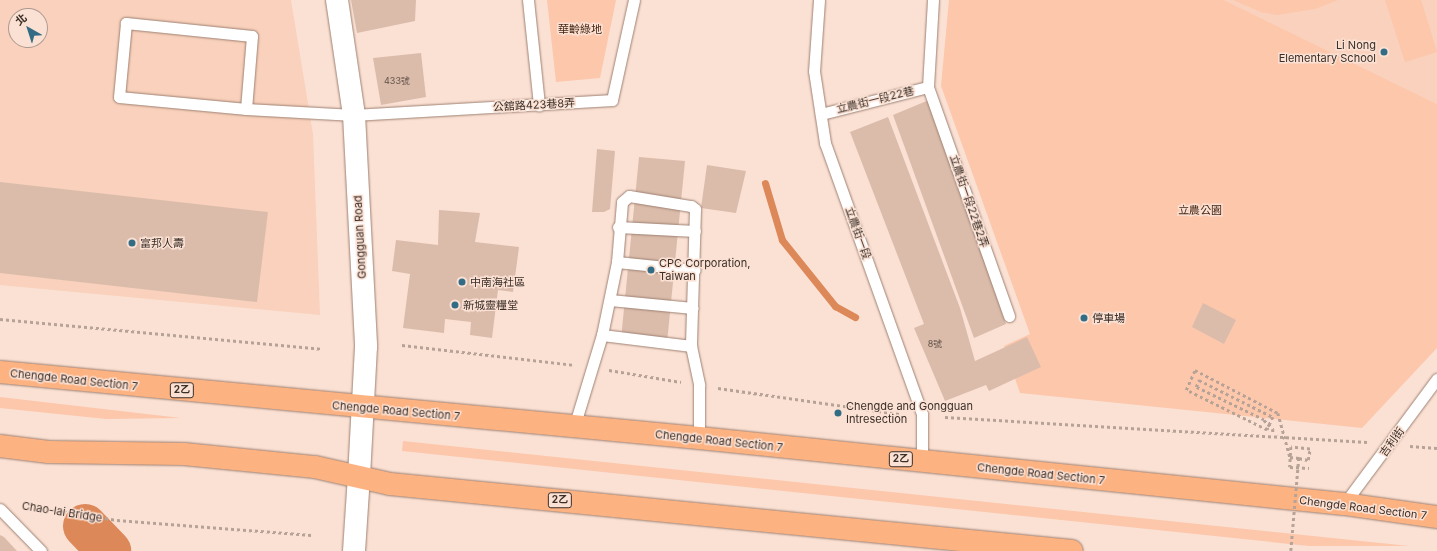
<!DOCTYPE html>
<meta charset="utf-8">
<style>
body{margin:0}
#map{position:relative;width:1437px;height:551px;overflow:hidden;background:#fbe1d4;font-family:Inter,"Noto Sans TC",sans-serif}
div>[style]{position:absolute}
.built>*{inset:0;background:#f9d1bc}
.green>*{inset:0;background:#fcc7ab}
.stream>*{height:7px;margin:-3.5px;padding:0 3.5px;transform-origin:3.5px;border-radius:3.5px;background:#dc8858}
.river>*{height:44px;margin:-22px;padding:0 22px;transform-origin:22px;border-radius:22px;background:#dc8858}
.building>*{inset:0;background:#dbbcab}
.path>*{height:2.5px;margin-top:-1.25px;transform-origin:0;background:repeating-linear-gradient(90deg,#b7a297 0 3px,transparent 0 6px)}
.roads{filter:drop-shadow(0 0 1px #9e8172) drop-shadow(0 0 1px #9e8172)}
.lane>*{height:11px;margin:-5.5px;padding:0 5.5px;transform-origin:5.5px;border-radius:5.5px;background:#fff}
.street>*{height:22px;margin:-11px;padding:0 11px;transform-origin:11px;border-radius:11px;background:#fff}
.secondary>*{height:22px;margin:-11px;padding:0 11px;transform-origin:11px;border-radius:11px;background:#fff}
.primary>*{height:22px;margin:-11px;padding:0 11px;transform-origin:11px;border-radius:11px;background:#fdb281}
.path-bridge>*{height:2.5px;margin-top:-1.25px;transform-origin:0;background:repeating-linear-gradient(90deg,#b7a297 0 3px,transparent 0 6px)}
.dots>*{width:11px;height:11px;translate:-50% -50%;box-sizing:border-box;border:2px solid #fbe1d4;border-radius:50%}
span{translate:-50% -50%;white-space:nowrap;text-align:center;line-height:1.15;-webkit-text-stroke:3px #fbe1d4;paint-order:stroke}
.number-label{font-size:9px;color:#625248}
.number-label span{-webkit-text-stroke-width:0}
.shield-label span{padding:1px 3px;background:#fbe1d4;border:1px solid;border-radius:3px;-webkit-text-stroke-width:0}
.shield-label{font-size:10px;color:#3a2e27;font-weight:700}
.park-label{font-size:11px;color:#45230f}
.poi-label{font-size:11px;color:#3a2e27}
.right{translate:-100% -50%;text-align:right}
.left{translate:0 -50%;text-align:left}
.street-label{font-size:11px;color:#3a2e27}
.north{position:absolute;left:8px;top:8px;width:40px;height:40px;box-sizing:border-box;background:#fbe1d4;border:1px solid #ae998f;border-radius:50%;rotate:321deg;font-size:11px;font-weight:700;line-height:16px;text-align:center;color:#3a2e27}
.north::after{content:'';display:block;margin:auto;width:14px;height:18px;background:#326c85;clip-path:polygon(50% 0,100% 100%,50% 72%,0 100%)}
</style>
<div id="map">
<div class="built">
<i style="clip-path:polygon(evenodd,0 0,291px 0,313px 134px,320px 315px,0 285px,0 0,16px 16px,40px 16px,40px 40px,16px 40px,16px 16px)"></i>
<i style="clip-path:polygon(1224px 0,1437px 0,1437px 104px)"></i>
</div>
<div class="green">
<i style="clip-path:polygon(547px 0,616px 0,600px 78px,556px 82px)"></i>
<i style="clip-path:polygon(949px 0,1224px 0,1437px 104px,1437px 348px,1362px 428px,1020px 393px,1004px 346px,1030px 334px,941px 86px)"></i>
<i style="clip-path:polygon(1233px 0,1338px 0,1315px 9px,1277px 15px,1261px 12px)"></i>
<i style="clip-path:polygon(1385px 0,1421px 0,1437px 52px,1405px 62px)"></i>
<i style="clip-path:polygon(0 397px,181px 418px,106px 419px,0 408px)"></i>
<i style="clip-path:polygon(403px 441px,1409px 546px,1309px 546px,402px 451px)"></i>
</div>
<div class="stream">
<i style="left:765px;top:183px;width:59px;rotate:73.4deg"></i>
<i style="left:782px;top:240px;width:85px;rotate:51.2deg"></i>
<i style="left:835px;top:306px;width:23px;rotate:29deg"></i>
</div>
<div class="river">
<i style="left:85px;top:526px;width:35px;rotate:46deg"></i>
</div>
<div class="building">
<i style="clip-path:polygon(351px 0,416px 0,415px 21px,357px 33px)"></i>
<i style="clip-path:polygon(421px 53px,426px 97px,381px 105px,373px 58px)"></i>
<i style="clip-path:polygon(929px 100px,1006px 324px,974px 338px,893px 115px)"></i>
<i style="clip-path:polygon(888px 117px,960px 308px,975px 361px,1027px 337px,1041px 367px,989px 391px,986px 385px,945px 401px,914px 328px,924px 324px,850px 132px)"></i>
<i style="clip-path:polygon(597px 149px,615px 151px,610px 209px,604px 212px,592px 212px)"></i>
<i style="clip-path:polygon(639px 157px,685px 161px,667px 343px,621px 339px)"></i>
<i style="clip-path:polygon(707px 165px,746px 171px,736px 213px,701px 208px)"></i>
<i style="clip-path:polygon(0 182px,268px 212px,257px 302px,0 273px)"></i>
<i style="clip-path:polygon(439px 210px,480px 213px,475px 242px,519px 247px,513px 292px,498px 290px,492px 338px,470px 335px,471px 322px,445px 319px,444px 333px,403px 328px,410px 274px,392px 271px,396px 240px,438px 245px)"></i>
<i style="clip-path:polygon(1203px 303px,1236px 320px,1224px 344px,1192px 327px)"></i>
<i style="clip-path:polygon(0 535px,4px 537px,17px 551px,0 551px)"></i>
</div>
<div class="path">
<i style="left:0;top:319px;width:322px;rotate:5.3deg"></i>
<i style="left:402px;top:345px;width:173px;rotate:6.6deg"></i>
<i style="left:609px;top:370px;width:73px;rotate:9.5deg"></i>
<i style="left:718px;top:388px;width:183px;rotate:8.2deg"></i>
<i style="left:945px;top:417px;width:423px;rotate:3.4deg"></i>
<i style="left:1264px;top:420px;width:13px;rotate:45deg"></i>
<i style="left:1273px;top:429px;width:5px;rotate:90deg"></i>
<i style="left:1410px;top:446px;width:27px;rotate:4deg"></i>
<i style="left:1299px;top:458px;width:9px;rotate:13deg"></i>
<i style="left:1308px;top:460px;width:11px;rotate:-80deg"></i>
<i style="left:1310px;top:449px;width:19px;rotate:-174deg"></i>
<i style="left:1291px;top:447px;width:20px;rotate:93deg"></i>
<i style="left:1290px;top:467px;width:19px;rotate:3deg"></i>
<i style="left:22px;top:505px;width:96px;rotate:9deg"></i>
<i style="left:117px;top:520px;width:195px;rotate:4.4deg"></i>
</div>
<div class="roads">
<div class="lane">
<i style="left:528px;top:0;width:106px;rotate:84deg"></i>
<i style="left:819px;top:0;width:71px;rotate:94deg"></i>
<i style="left:814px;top:71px;width:73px;rotate:81.3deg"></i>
<i style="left:825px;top:143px;width:288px;rotate:70.3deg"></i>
<i style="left:922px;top:414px;width:48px;rotate:90deg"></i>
<i style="left:933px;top:0;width:87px;rotate:93.3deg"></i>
<i style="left:928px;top:87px;width:243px;rotate:70.5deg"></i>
<i style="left:246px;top:109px;width:73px;rotate:-85.3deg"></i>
<i style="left:252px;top:36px;width:127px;rotate:-174.1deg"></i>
<i style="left:126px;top:23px;width:74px;rotate:95.4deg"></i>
<i style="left:119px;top:97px;width:128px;rotate:5.4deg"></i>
<i style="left:246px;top:109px;width:108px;rotate:3.2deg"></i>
<i style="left:354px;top:115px;width:258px;rotate:-3.3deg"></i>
<i style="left:612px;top:100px;width:102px;rotate:-77.6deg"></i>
<i style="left:821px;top:114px;width:110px;rotate:-14.2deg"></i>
<i style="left:618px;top:227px;width:77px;rotate:3deg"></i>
<i style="left:617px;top:262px;width:78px;rotate:5.9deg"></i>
<i style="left:610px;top:300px;width:83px;rotate:5.5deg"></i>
<i style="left:602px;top:335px;width:75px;rotate:-78.4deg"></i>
<i style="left:617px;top:262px;width:60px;rotate:-85.2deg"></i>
<i style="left:622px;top:202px;width:9px;rotate:-41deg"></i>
<i style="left:629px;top:196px;width:63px;rotate:9.2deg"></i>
<i style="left:691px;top:206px;width:5px;rotate:37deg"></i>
<i style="left:695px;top:209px;width:137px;rotate:91.7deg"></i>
<i style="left:574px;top:427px;width:96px;rotate:-73.1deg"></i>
<i style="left:602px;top:335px;width:90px;rotate:7deg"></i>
<i style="left:691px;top:346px;width:40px;rotate:78deg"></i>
<i style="left:699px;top:385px;width:53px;rotate:90deg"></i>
<i style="left:1344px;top:504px;width:156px;rotate:-53.4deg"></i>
<i style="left:0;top:509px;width:59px;rotate:45.7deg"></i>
</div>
<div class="street">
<i style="left:354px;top:551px;width:75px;rotate:-86.2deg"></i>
</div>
<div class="secondary">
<i style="left:337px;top:0;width:116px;rotate:81.6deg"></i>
<i style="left:354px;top:115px;width:232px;rotate:87deg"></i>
<i style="left:366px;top:347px;width:129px;rotate:93.1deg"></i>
</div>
<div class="primary">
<i style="left:0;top:372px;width:702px;rotate:5.39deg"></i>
<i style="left:699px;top:438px;width:648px;rotate:5.84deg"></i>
<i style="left:1344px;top:504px;width:94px;rotate:8deg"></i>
<i style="left:0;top:446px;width:49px;rotate:7deg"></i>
<i style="left:49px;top:452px;width:135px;rotate:0.8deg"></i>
<i style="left:184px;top:454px;width:132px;rotate:5.7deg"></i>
<i style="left:315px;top:467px;width:77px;rotate:12.8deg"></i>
<i style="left:390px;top:484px;width:685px;rotate:5.61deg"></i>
</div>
</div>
<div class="path-bridge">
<i style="left:1264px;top:420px;width:76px;rotate:-154.1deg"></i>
<i style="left:1196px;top:387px;width:8px;rotate:-67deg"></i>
<i style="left:1199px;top:380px;width:83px;rotate:26.6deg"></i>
<i style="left:1273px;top:417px;width:14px;rotate:115deg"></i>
<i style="left:1267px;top:430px;width:90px;rotate:-153.7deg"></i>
<i style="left:1186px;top:390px;width:22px;rotate:-66deg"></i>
<i style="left:1195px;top:370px;width:93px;rotate:27.4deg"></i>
<i style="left:1278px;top:413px;width:46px;rotate:74.7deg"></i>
<i style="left:1290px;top:457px;width:9px;rotate:6deg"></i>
<i style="left:1299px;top:458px;width:93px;rotate:94.9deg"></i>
</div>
<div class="dots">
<i style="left:1384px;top:52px;background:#326c85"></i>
<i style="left:132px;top:243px;background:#326c85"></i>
<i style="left:651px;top:270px;background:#326c85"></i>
<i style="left:462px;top:282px;background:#326c85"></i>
<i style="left:455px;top:305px;background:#326c85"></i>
<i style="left:1084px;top:318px;background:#326c85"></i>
<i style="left:838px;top:413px;background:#326c85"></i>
</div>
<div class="number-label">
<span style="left:397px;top:81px">433號</span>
<span style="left:935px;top:344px">8號</span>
</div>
<div class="shield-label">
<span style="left:182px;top:390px">2乙</span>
<span style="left:901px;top:459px">2乙</span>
<span style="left:560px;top:500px">2乙</span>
</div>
<div class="park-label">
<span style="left:580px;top:29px">華齡綠地</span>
<span style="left:1200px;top:210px">立農公園</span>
</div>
<div class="poi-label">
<span class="right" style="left:1376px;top:52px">Li Nong<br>Elementary School</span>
<span class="left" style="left:140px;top:243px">富邦人壽</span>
<span class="left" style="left:659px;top:270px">CPC Corporation,<br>Taiwan</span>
<span class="left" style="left:470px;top:282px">中南海社區</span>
<span class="left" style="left:463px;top:305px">新城靈糧堂</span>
<span class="left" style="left:1092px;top:318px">停車場</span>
<span class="left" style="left:846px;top:413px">Chengde and Gongguan<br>Intresection</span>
</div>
<div class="street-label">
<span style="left:875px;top:100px;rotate:-14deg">立農街一段22巷</span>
<span style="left:534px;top:105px;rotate:-3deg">公舘路423巷8弄</span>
<span style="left:969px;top:201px;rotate:71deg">立農街一段22巷2弄</span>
<span style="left:858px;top:233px;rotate:70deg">立農街一段</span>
<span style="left:360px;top:237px;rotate:-93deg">Gongguan Road</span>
<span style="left:74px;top:380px;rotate:6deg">Chengde Road Section 7</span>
<span style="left:396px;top:411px;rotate:5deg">Chengde Road Section 7</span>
<span style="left:719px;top:441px;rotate:6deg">Chengde Road Section 7</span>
<span style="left:1392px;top:442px;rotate:-54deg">吉利街</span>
<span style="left:1041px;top:474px;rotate:6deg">Chengde Road Section 7</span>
<span style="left:1363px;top:508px;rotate:7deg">Chengde Road Section 7</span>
<span style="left:62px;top:512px;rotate:9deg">Chao-lai Bridge</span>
</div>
<div class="north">北</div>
</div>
